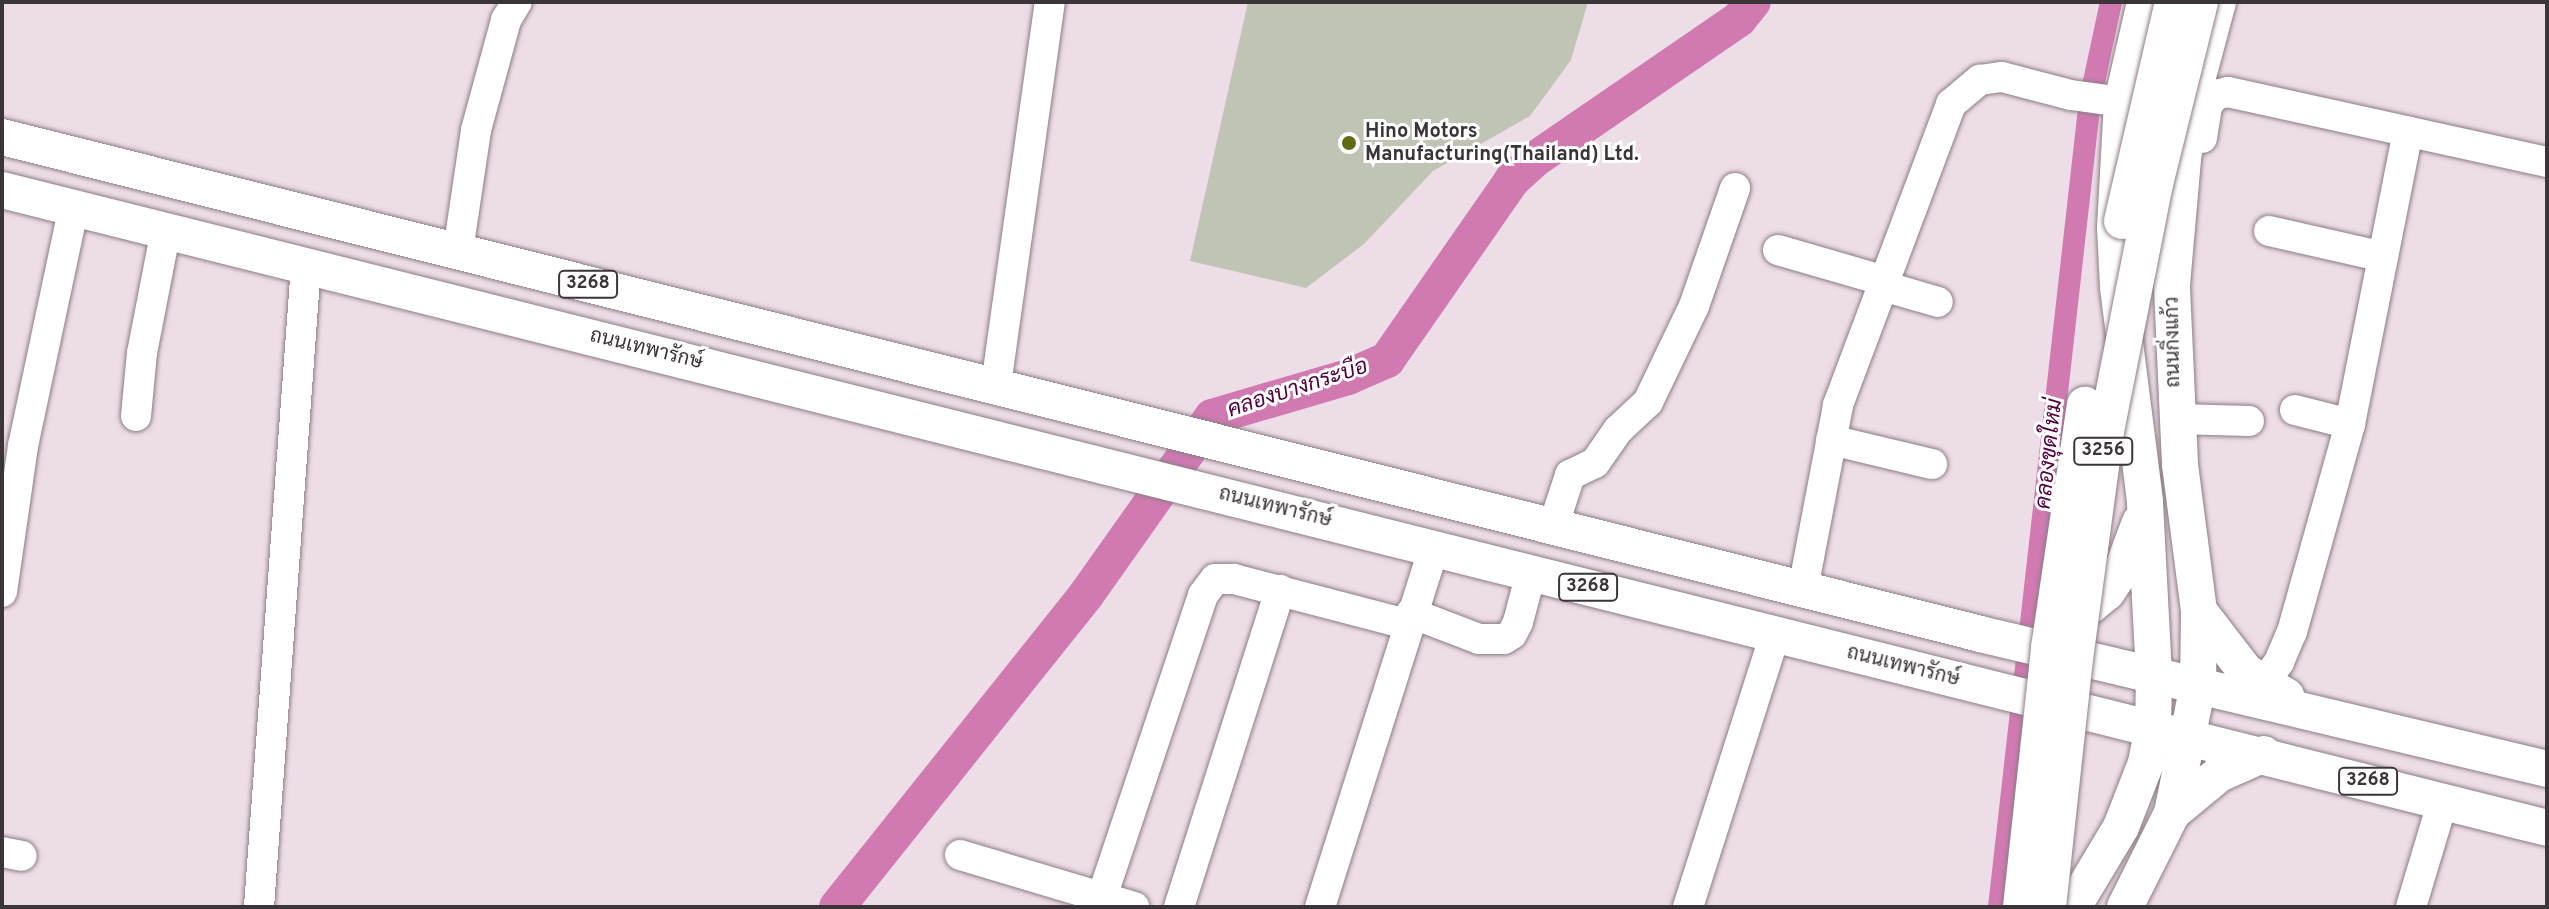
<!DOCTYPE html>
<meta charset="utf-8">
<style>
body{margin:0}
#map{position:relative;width:2549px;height:909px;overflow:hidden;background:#eddde6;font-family:Overpass,Sarabun,sans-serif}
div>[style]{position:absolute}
.canal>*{height:22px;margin:-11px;padding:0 11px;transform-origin:11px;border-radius:11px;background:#d17ab2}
.river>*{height:36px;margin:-18px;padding:0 18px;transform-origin:18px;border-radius:18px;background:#d17ab2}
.building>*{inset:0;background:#c0c4b4}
.roads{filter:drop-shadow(0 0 2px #8b7c85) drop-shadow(0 0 2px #8b7c85)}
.minor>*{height:30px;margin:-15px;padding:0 15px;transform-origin:15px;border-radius:15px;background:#fff}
.major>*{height:36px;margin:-18px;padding:0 18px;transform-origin:18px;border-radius:18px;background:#fff}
.bridges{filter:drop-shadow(0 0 2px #8b7c85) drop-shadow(0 0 2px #8b7c85)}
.major-bridge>*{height:36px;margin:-18px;padding:0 18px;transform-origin:18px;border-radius:18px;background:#fff}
.dots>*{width:22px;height:22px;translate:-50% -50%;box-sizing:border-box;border:4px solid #fff;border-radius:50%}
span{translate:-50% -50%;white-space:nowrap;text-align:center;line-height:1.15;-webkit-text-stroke:6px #fff;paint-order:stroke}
.shield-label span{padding:2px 6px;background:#fff;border:2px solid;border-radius:6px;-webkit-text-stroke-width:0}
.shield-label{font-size:18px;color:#3b3438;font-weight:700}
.poi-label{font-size:20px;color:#3b3438;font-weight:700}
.left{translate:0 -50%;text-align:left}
.street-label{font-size:20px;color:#3b3438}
.water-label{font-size:22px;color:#52003e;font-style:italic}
.frame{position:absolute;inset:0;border:4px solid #3b3438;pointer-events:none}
</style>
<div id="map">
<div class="canal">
<i style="left:1999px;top:907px;width:812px;rotate:-83.57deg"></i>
<i style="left:2090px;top:100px;width:100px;rotate:-77.9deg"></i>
</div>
<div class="river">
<i style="left:837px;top:907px;width:399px;rotate:-51.4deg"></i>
<i style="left:1086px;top:595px;width:218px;rotate:-54.7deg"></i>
<i style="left:1212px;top:417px;width:142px;rotate:-16.4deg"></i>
<i style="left:1348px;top:377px;width:43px;rotate:-23.6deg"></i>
<i style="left:1387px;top:360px;width:219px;rotate:-55.2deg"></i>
<i style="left:1512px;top:180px;width:30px;rotate:-42deg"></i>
<i style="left:1534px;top:160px;width:249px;rotate:-34.5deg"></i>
<i style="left:1739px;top:19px;width:22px;rotate:-51deg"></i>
</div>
<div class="building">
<i style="clip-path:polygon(1248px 2px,1588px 2px,1571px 60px,1530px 116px,1433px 171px,1364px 244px,1306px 288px,1190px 261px)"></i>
</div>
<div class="roads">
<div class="minor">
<i style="left:2202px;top:138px;width:32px;rotate:-81deg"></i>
<i style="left:2207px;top:106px;width:14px;rotate:-54deg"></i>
<i style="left:2215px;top:95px;width:13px;rotate:-13deg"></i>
<i style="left:2228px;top:92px;width:327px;rotate:12.4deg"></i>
<i style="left:2269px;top:231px;width:117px;rotate:12.8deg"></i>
<i style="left:1778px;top:250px;width:111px;rotate:16.2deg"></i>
<i style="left:458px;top:251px;width:122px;rotate:-81.5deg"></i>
<i style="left:476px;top:130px;width:114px;rotate:-74.7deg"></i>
<i style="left:506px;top:20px;width:21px;rotate:-59deg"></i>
<i style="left:1883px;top:286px;width:57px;rotate:16.2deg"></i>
<i style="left:996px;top:385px;width:387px;rotate:-82deg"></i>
<i style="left:2295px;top:410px;width:57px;rotate:14.3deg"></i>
<i style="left:136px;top:416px;width:63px;rotate:-84.6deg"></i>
<i style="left:142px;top:353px;width:125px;rotate:-79deg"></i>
<i style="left:2176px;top:419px;width:73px;rotate:1.6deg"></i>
<i style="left:1831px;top:440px;width:104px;rotate:13.4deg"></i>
<i style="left:1554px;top:524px;width:52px;rotate:-71.9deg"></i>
<i style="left:1570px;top:475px;width:28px;rotate:-26deg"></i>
<i style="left:1595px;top:463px;width:40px;rotate:-55.1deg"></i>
<i style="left:1618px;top:430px;width:41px;rotate:-43deg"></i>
<i style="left:1648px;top:402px;width:106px;rotate:-64.4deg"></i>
<i style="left:1694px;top:306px;width:125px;rotate:-70.8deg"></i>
<i style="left:1803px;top:589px;width:187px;rotate:-79.2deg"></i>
<i style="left:1838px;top:405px;width:322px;rotate:-69.4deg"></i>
<i style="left:1951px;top:104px;width:38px;rotate:-40deg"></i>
<i style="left:1980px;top:80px;width:22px;rotate:-8deg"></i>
<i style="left:2002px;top:77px;width:71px;rotate:14.6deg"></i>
<i style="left:2071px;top:95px;width:51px;rotate:7.8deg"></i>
<i style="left:2px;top:592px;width:148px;rotate:-81.8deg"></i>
<i style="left:23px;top:446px;width:244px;rotate:-78deg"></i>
<i style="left:1411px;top:613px;width:73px;rotate:20.9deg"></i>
<i style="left:1479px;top:639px;width:25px"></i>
<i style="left:1504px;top:639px;width:9px;rotate:-32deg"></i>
<i style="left:1512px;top:634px;width:13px;rotate:-63deg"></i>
<i style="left:1518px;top:622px;width:51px;rotate:-75.1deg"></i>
<i style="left:2262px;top:684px;width:28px;rotate:-52deg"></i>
<i style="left:2279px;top:662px;width:33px;rotate:-67deg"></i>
<i style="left:2292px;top:632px;width:216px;rotate:-74.4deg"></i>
<i style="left:2350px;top:424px;width:298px;rotate:-78.8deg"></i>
<i style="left:2px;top:852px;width:20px;rotate:11deg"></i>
<i style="left:960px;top:855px;width:182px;rotate:16.6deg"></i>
<i style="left:1102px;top:897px;width:318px;rotate:-71.5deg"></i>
<i style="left:1203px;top:595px;width:20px;rotate:-53deg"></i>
<i style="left:1215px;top:579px;width:19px"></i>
<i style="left:1234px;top:579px;width:179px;rotate:14.6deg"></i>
<i style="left:259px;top:907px;width:643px;rotate:-85.81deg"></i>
<i style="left:1179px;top:907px;width:333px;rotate:-72.3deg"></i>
<i style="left:1320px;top:907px;width:377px;rotate:-72.4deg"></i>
<i style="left:1688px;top:907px;width:286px;rotate:-72.3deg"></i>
<i style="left:2411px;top:907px;width:112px;rotate:-73.3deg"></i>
</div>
<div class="major">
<i style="left:2px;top:137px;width:2039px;rotate:14.1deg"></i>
<i style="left:1980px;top:634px;width:583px;rotate:13.39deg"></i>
<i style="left:2px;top:190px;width:2624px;rotate:14.07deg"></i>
<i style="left:2199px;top:611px;width:77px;rotate:52.4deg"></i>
<i style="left:2246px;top:672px;width:47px;rotate:31deg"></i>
<i style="left:2059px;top:618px;width:35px;rotate:-22deg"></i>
<i style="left:2091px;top:605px;width:21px;rotate:-39deg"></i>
<i style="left:2107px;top:592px;width:27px;rotate:-56deg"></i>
<i style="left:2122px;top:570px;width:51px;rotate:-69.4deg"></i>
<i style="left:2172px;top:813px;width:61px;rotate:-39.7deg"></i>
<i style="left:2219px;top:774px;width:49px;rotate:-24deg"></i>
<i style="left:2073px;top:907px;width:93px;rotate:-59deg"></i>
<i style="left:2121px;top:827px;width:69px;rotate:-68.7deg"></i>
<i style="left:2146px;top:763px;width:36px;rotate:-79deg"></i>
<i style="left:2153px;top:728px;width:53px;rotate:-88.9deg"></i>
<i style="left:2154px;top:675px;width:174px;rotate:-93deg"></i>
<i style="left:2145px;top:501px;width:216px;rotate:-97.2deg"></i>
<i style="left:2118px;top:287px;width:60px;rotate:-92.9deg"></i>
<i style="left:2115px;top:227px;width:125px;rotate:-86.8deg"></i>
<i style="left:2122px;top:102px;width:103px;rotate:-77deg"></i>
<i style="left:2125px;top:907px;width:105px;rotate:-63.4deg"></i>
<i style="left:2172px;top:813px;width:131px;rotate:-78.5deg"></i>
<i style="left:2198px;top:685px;width:74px;rotate:-89.2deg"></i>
<i style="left:2199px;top:611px;width:148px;rotate:-97.4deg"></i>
<i style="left:2180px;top:464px;width:179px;rotate:-92.6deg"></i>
<i style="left:2172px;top:285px;width:127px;rotate:-85deg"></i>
<i style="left:2183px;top:158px;width:75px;rotate:-80deg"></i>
<i style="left:2196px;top:84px;width:85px;rotate:-75deg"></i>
</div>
</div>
<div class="bridges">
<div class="major-bridge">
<i style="left:2122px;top:221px;width:225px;rotate:-76.9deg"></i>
<i style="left:2021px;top:907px;width:261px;rotate:-83.8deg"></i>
<i style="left:2049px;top:648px;width:246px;rotate:-81.6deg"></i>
<i style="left:2048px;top:907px;width:249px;rotate:-83.8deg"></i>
<i style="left:2075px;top:659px;width:230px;rotate:-82.3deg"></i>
<i style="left:2106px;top:431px;width:252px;rotate:-78.8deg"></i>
<i style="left:2155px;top:184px;width:187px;rotate:-76.1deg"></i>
</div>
</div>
<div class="dots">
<i style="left:1349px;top:143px;background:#626c14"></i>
</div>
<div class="shield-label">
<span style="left:588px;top:284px">3268</span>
<span style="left:2103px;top:451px">3256</span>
<span style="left:1588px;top:587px">3268</span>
<span style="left:2368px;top:781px">3268</span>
</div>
<div class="poi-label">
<span class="left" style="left:1365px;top:144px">Hino Motors<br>Manufacturing(Thailand) Ltd.</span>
</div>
<div class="street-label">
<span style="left:2174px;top:342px;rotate:-91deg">ถนนกิ่งแก้ว</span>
<span style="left:646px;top:350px;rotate:14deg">ถนนเทพารักษ์</span>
<span style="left:1275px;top:508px;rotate:14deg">ถนนเทพารักษ์</span>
<span style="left:1903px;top:667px;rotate:14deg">ถนนเทพารักษ์</span>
</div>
<div class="water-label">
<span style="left:1298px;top:389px;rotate:-18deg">คลองบางกระบือ</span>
<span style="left:2050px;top:454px;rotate:-84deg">คลองขุดใหม่</span>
</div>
<div class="frame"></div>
</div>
